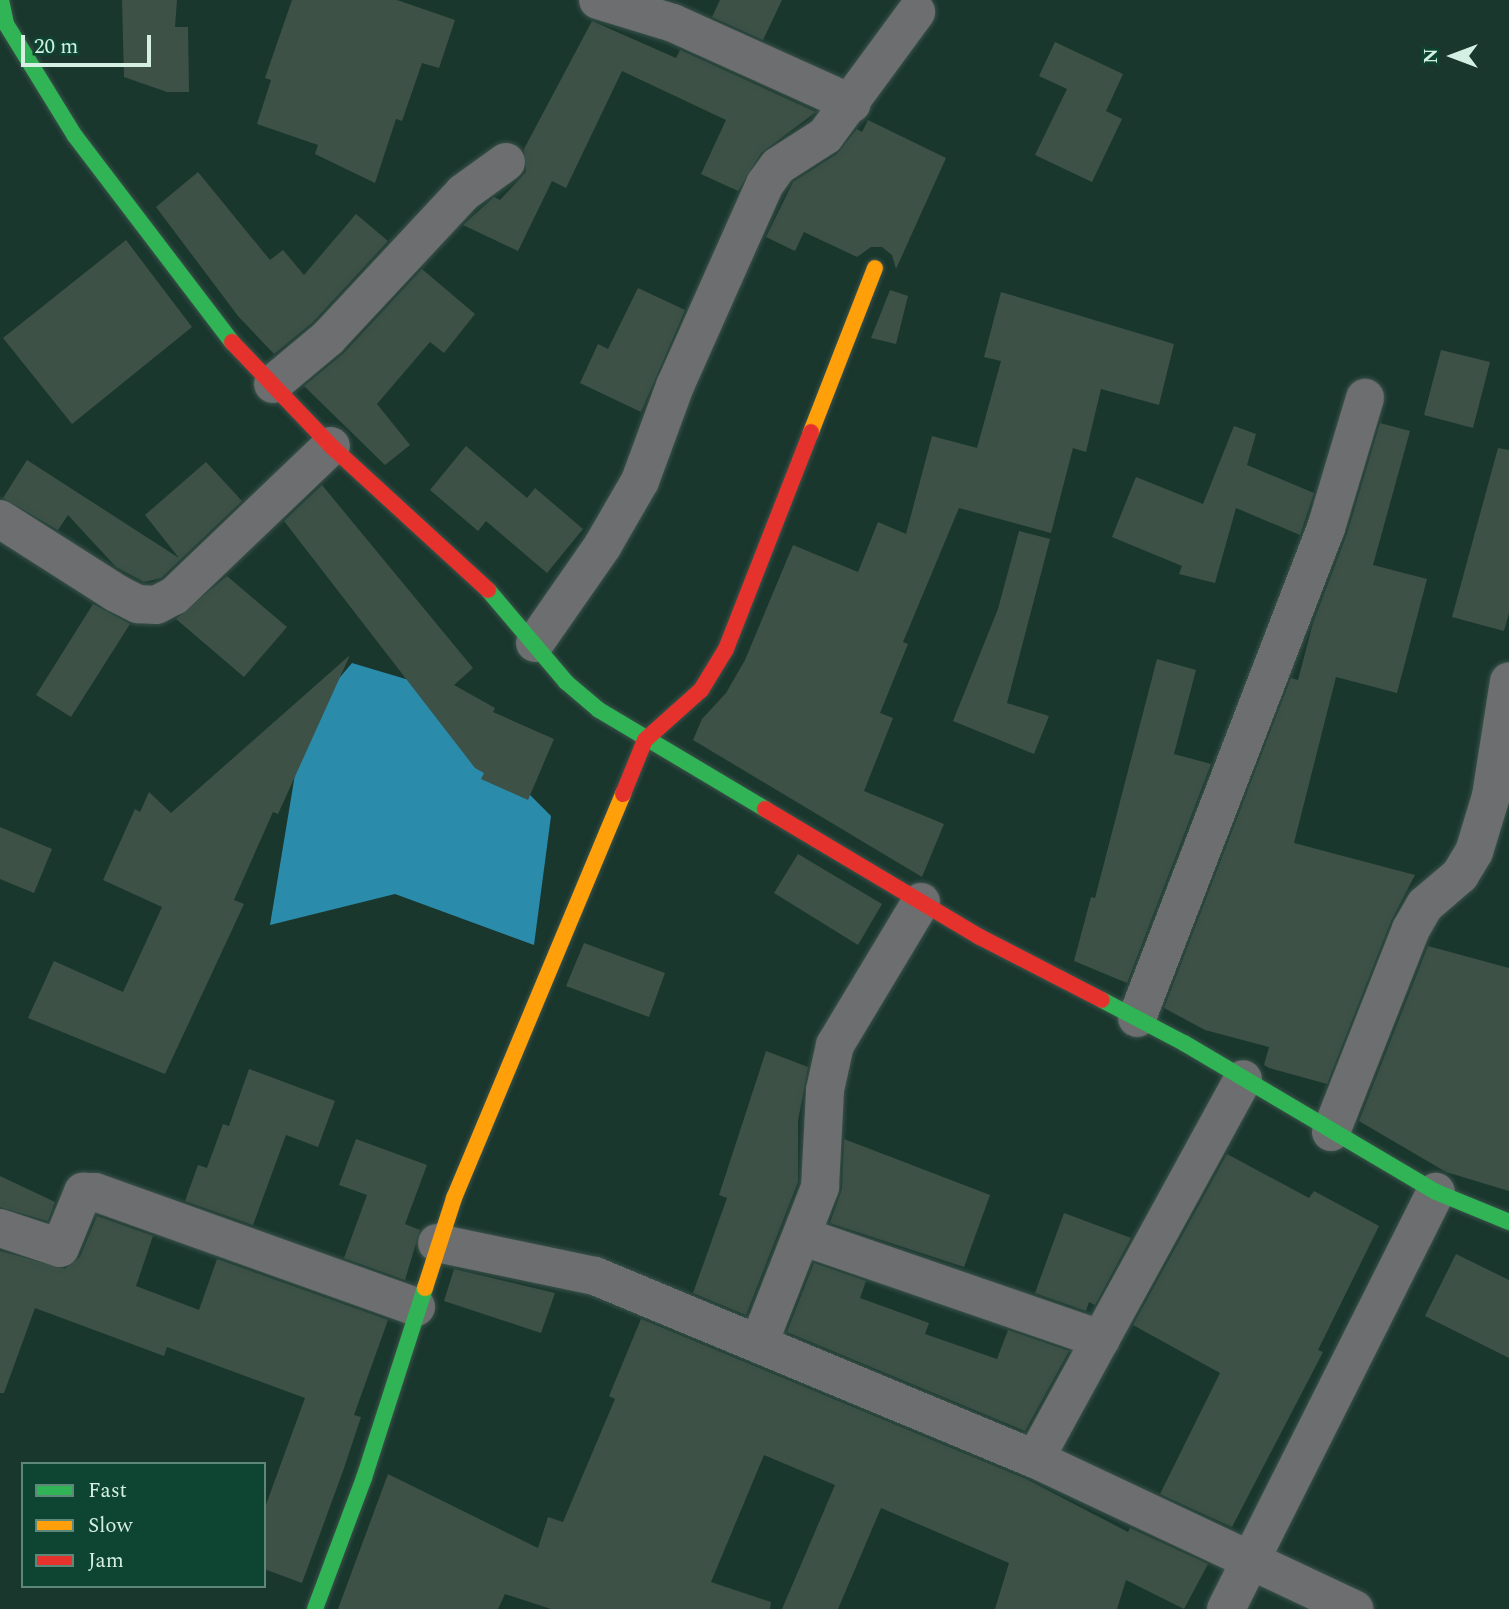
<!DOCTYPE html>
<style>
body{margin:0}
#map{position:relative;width:1509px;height:1609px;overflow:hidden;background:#1a372e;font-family:Spectral,serif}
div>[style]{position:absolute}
.water>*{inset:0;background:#2b8baa}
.building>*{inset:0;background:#3d5146}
.roads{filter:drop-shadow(0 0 2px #3a524a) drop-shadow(0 0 2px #3a524a)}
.street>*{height:38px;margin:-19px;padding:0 19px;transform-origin:19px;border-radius:19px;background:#6c6e6f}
.fast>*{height:16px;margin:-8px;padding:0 8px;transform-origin:8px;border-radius:8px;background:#30b455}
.slow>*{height:16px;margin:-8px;padding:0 8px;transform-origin:8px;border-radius:8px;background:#ff9f0a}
.jam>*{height:16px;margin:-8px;padding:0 8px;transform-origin:8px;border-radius:8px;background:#e5322d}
span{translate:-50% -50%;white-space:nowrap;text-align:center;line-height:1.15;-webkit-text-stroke:5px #0d4432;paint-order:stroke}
.legend{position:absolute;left:21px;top:1462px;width:245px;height:126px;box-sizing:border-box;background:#0d4432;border:2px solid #5d8879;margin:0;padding:9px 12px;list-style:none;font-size:21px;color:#d5efe3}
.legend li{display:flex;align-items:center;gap:14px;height:35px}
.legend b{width:35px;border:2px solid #5d8879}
.north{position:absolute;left:1418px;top:21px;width:70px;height:70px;-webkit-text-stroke:5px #0d4432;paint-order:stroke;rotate:270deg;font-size:19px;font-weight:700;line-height:28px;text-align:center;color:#d5efe3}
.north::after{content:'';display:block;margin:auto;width:24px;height:32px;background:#d5efe3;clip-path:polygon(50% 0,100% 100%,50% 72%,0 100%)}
.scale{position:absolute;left:21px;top:35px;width:130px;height:32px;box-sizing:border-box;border:4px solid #d5efe3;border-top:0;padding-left:9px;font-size:21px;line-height:24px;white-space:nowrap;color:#d5efe3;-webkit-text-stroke:5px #0d4432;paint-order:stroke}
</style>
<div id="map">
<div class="water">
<i style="clip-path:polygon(352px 663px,419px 683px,551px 816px,534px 945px,395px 894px,270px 925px,304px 720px)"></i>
</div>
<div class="building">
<i style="clip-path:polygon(122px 0,177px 0,175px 27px,188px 27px,189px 92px,167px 92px,124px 77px)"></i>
<i style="clip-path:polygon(292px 0,397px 0,455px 20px,439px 68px,422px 63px,402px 121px,396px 119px,375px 183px,315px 154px,318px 145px,257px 124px,271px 80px,265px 78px)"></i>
<i style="clip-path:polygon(720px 0,782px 0,763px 40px,712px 17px)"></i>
<i style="clip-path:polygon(592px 21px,676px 58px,680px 50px,816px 112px,761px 153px,738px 191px,701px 174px,726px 120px,622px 71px,566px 188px,552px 181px,518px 251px,463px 225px,494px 197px,500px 200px,526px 172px,524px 149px)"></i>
<i style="clip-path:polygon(1055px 42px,1123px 74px,1106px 111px,1122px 119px,1092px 182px,1035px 155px,1067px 89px,1039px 76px)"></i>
<i style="clip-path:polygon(868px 120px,946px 158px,896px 269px,892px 255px,882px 247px,871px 247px,857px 257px,804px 232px,795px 251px,766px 237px,793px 182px,837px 154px,857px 129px,862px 132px)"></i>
<i style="clip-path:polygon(198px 172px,270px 260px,283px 250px,304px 275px,356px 214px,388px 241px,313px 322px,274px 354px,238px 316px,156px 207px)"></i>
<i style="clip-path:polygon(126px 240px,192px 327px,72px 424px,3px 338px)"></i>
<i style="clip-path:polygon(422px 269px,475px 314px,444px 353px,430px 342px,377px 404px,410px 445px,385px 465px,304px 386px,344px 353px)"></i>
<i style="clip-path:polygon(638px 288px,685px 310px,641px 412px,580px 383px,598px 344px,608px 349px)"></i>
<i style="clip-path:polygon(890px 290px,908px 296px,896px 344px,871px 338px)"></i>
<i style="clip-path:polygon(1001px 292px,1174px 344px,1159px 405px,1101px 389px,1086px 452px,1073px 448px,1051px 533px,959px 508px,903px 642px,908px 644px,880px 713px,893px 718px,864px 791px,944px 824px,922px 877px,693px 740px,702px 719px,726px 693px,745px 660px,793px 545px,858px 572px,878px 522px,906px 534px,932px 436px,977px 448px,1001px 361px,984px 357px)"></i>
<i style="clip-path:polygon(1441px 350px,1490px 362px,1473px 428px,1424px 415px)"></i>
<i style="clip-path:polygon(1380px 423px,1410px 431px,1373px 565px,1427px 579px,1397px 693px,1336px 677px,1294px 843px,1415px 875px,1391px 921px,1327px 1084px,1269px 1068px,1264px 1065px,1269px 1047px,1205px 1030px,1164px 1008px,1291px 678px,1298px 680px,1313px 623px,1347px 534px)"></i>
<i style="clip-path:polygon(1234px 426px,1256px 434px,1247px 465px,1314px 493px,1300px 535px,1236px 508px,1215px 583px,1179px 574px,1182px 566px,1112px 537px,1136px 477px,1203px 504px)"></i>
<i style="clip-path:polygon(466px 446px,527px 498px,535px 488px,583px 529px,547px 573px,486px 521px,478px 531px,430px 490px)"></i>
<i style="clip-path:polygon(1498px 448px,1509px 450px,1509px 613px,1504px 631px,1452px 617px)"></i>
<i style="clip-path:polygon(27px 460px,179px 558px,145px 515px,206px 462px,242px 501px,161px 578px,144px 582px,116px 567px,68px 515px,58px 530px,3px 498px)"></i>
<i style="clip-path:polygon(322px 485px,473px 668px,454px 685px,495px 708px,493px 712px,554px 739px,528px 800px,481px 779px,484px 773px,475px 768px,284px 521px)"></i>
<i style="clip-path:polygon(1019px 531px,1050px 539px,1007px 703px,1049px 716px,1034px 754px,953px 721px,998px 609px)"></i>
<i style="clip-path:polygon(227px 576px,287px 627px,244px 677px,176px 619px)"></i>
<i style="clip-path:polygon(93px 604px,130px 624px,71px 717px,36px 695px)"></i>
<i style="clip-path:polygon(350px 655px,278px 814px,273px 812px,234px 900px,244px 904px,165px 1074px,28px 1018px,54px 961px,123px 992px,162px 907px,103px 880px,135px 809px,140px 812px,149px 792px,171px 813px)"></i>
<i style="clip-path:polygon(1157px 659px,1196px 670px,1174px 754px,1211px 764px,1127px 983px,1074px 961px,1091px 897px,1095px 898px)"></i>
<i style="clip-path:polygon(0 827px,52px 849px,34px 893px,0 879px)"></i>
<i style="clip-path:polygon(798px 854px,882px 904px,858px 945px,774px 893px)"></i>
<i style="clip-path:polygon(584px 943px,665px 973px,649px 1017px,566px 986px)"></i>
<i style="clip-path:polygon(1428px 946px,1509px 968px,1509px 1191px,1446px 1172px,1359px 1121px)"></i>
<i style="clip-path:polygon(766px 1051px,808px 1067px,798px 1121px,798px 1182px,746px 1315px,693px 1293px,727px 1198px,719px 1195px)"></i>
<i style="clip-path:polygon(249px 1069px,335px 1101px,318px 1147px,286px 1135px,253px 1225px,185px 1201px,198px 1165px,207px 1168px,223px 1124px,229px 1126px)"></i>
<i style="clip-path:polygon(356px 1139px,427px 1165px,405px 1224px,420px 1230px,405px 1280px,344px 1258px,367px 1195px,339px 1185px)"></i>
<i style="clip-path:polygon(844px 1139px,990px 1195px,964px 1267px,830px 1223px,842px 1189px)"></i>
<i style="clip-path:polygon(1227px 1154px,1309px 1198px,1314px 1191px,1379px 1226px,1318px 1350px,1323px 1352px,1232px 1527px,1160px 1494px,1220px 1373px,1133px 1325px)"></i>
<i style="clip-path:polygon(0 1176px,55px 1202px,48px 1221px,0 1207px)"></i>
<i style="clip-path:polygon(1064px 1213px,1131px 1238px,1095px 1305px,1089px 1302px,1086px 1311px,1035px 1293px)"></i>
<i style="clip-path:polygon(97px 1216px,153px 1236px,136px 1286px,199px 1310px,217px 1259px,388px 1320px,354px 1415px,361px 1417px,343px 1471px,302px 1583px,264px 1569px,264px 1510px,305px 1398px,167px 1347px,164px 1356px,35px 1308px,4px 1393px,0 1393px,0 1251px,65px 1269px,80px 1257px)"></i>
<i style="clip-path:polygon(1456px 1254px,1509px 1280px,1509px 1358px,1425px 1316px)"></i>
<i style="clip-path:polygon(814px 1263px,866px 1281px,860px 1298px,929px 1323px,925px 1334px,997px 1359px,1008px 1330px,1069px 1351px,1025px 1431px,787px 1332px)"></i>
<i style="clip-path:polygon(454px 1269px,555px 1293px,541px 1333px,444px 1301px)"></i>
<i style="clip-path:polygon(641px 1319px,1026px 1479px,1128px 1532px,1130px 1528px,1208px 1564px,1184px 1609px,1126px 1580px,1117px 1609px,995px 1609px,1009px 1563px,881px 1508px,838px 1609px,782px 1609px,835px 1485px,764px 1455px,711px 1582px,771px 1602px,770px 1609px,551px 1609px,505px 1594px,498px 1609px,338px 1609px,388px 1474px,538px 1548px,548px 1517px,563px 1522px,615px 1399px,609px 1396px)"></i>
</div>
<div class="roads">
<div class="street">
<i style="left:598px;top:0;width:78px;rotate:17deg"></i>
<i style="left:673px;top:23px;width:196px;rotate:24.3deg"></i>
<i style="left:273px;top:384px;width:72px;rotate:-39.9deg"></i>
<i style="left:328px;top:338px;width:198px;rotate:-47deg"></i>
<i style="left:463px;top:193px;width:53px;rotate:-35.8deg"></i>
<i style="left:0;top:519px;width:138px;rotate:32.5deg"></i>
<i style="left:116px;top:593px;width:25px;rotate:27deg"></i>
<i style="left:138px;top:604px;width:18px;rotate:3deg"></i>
<i style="left:156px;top:605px;width:20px;rotate:-27deg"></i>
<i style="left:174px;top:596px;width:217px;rotate:-43.7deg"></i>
<i style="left:535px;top:643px;width:119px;rotate:-55.2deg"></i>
<i style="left:603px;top:545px;width:74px;rotate:-60deg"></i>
<i style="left:640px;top:481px;width:101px;rotate:-69.8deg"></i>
<i style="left:675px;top:386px;width:221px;rotate:-66deg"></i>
<i style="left:765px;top:184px;width:22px;rotate:-54deg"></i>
<i style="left:778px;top:166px;width:56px;rotate:-32.6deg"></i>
<i style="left:825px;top:136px;width:154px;rotate:-53.7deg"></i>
<i style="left:1137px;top:1018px;width:525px;rotate:-68.91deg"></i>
<i style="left:1326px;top:528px;width:136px;rotate:-73.3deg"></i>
<i style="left:1331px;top:1132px;width:218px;rotate:-68.5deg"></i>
<i style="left:1411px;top:929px;width:28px;rotate:-60deg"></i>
<i style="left:1425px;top:905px;width:46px;rotate:-40.6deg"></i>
<i style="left:1460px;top:875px;width:27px;rotate:-59deg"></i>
<i style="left:1474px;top:852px;width:59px;rotate:-73.1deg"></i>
<i style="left:1491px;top:796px;width:116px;rotate:-81.1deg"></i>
<i style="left:0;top:1228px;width:63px;rotate:18.4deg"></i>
<i style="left:60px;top:1248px;width:61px;rotate:-67.7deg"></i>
<i style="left:83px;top:1192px;width:12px"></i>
<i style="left:95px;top:1192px;width:341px;rotate:19.7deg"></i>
<i style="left:804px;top:1237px;width:314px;rotate:19deg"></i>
<i style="left:437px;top:1243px;width:161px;rotate:11.8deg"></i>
<i style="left:595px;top:1276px;width:477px;rotate:22.6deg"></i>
<i style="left:1035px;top:1459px;width:353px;rotate:25.2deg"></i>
<i style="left:759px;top:1343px;width:168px;rotate:-68.6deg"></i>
<i style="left:820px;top:1187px;width:97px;rotate:-87deg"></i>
<i style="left:825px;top:1090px;width:46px;rotate:-77.5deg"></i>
<i style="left:835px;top:1045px;width:167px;rotate:-59deg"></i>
<i style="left:1035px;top:1459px;width:433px;rotate:-61.3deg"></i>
<i style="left:1226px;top:1609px;width:467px;rotate:-63.3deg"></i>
</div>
<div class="fast">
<i style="left:1px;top:0;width:25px;rotate:78deg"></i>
<i style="left:6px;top:24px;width:132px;rotate:58.4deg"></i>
<i style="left:75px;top:136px;width:259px;rotate:52.7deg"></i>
<i style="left:488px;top:590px;width:121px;rotate:49.7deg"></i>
<i style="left:566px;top:682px;width:43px;rotate:40.3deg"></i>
<i style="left:599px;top:710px;width:193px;rotate:30.8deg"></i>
<i style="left:1102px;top:1000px;width:93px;rotate:27.7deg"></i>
<i style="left:1184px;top:1043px;width:293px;rotate:30.6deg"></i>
<i style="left:1436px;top:1192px;width:79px;rotate:22.3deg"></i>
<i style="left:315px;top:1609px;width:140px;rotate:-69.5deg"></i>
<i style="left:364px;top:1478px;width:200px;rotate:-72.2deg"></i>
</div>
<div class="slow">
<i style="left:811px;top:432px;width:176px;rotate:-68.7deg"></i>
<i style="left:425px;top:1288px;width:95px;rotate:-72.1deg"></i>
<i style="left:454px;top:1198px;width:438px;rotate:-67.3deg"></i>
</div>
<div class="jam">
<i style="left:232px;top:342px;width:144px;rotate:46.4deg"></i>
<i style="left:331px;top:446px;width:213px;rotate:42.5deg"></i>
<i style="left:623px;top:794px;width:58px;rotate:-67.8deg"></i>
<i style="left:645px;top:740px;width:75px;rotate:-41.8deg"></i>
<i style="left:701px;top:690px;width:48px;rotate:-58.6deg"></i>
<i style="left:726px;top:649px;width:233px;rotate:-68.6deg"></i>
<i style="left:765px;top:809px;width:250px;rotate:30.8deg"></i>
<i style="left:980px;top:937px;width:137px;rotate:27.3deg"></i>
</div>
</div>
<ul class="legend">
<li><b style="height:9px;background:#30b455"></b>Fast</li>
<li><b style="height:9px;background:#ff9f0a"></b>Slow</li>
<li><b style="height:9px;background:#e5322d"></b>Jam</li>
</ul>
<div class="north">N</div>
<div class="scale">20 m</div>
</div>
